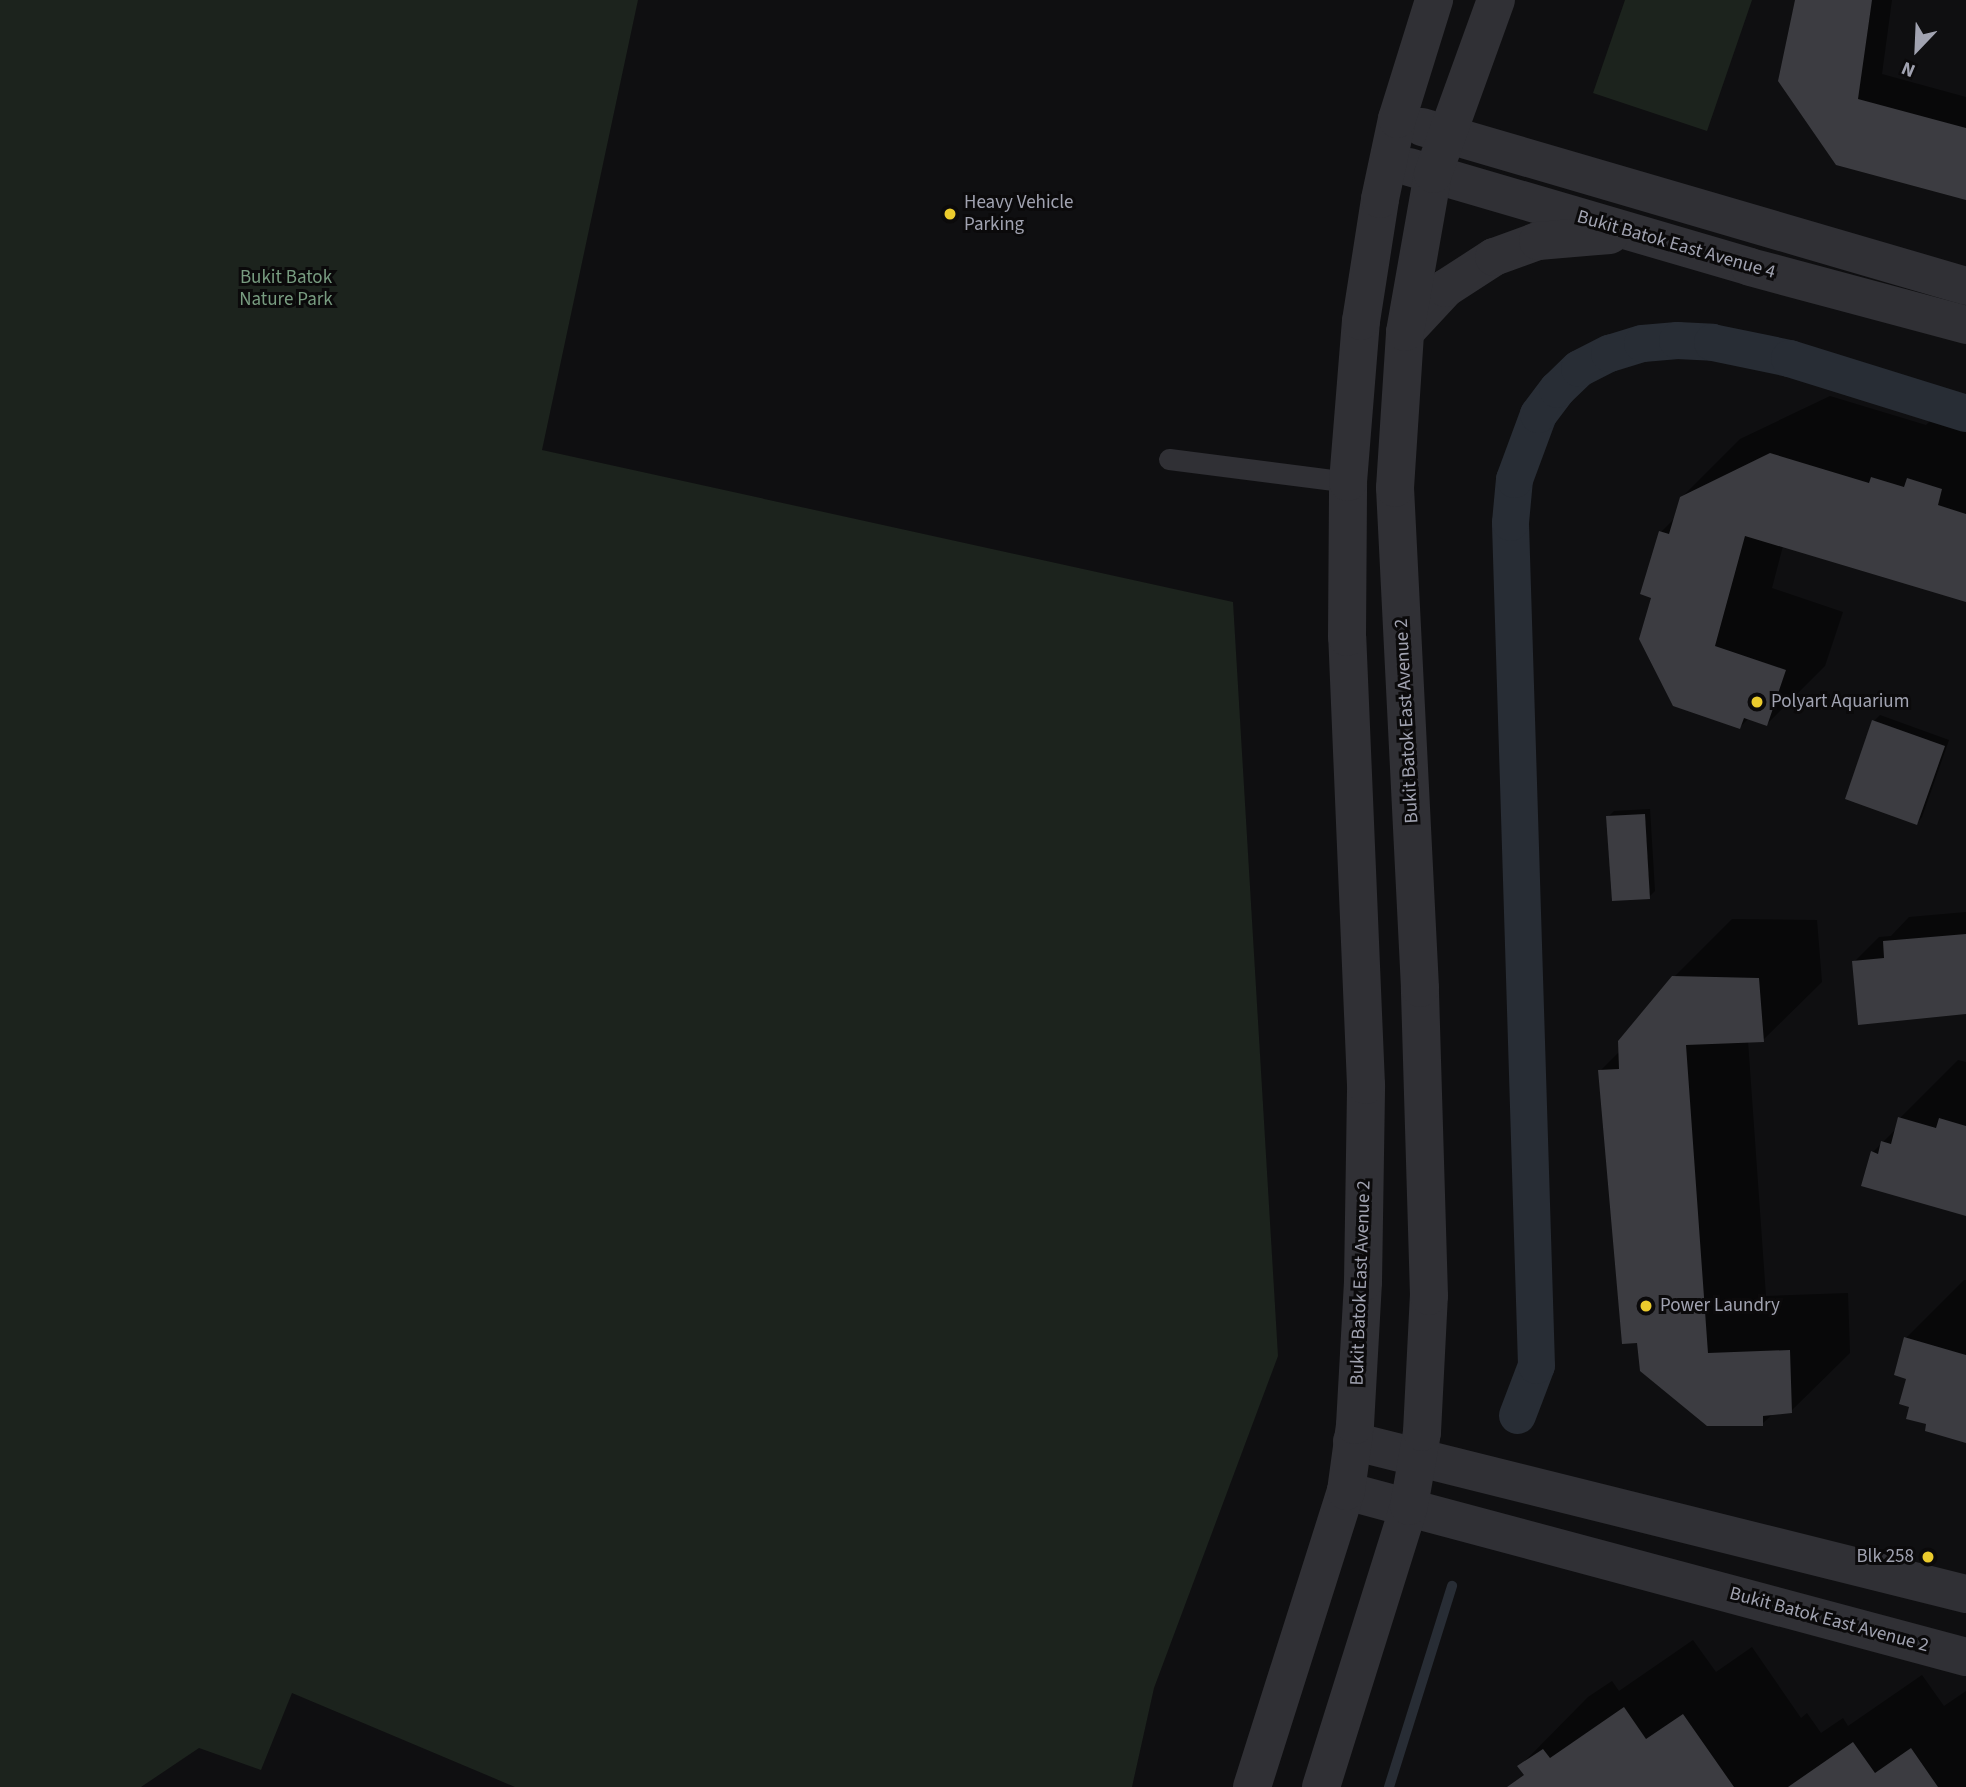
<!DOCTYPE html>
<style>
body{margin:0}
#map{position:relative;width:1966px;height:1787px;overflow:hidden;background:#0f0f11;font-family:"Source Sans 3",sans-serif}
div>[style]{position:absolute}
.green>*{inset:0;background:#1c231d}
.shadow>*{inset:0;background:#0007}
.stream>*{height:10px;margin:-5px;padding:0 5px;transform-origin:5px;border-radius:5px;background:#282d35}
.canal>*{height:37px;margin:-18.5px;padding:0 18.5px;transform-origin:18.5px;border-radius:18.5px;background:#282d35}
.building>*{inset:0;background:#3c3c41}
.service>*{height:21px;margin:-10.5px;padding:0 10.5px;transform-origin:10.5px;border-radius:10.5px;background:#303035}
.tertiary>*{height:38px;margin:-19px;padding:0 19px;transform-origin:19px;border-radius:19px;background:#303035}
.dots>*{width:19px;height:19px;translate:-50% -50%;box-sizing:border-box;border:4px solid #0b0a0b;border-radius:50%}
span{translate:-50% -50%;white-space:nowrap;text-align:center;line-height:1.15;-webkit-text-stroke:6px #0b0a0b;paint-order:stroke}
.poi-label{font-size:19px;color:#a1a3b1}
.left{translate:0 -50%;text-align:left}
.right{translate:-100% -50%;text-align:right}
.street-label{font-size:19px;color:#a1a3b1}
.park-label{font-size:19px;color:#789c80}
.north{position:absolute;left:1882px;top:14px;width:70px;height:70px;-webkit-text-stroke:5px #0b0a0b;paint-order:stroke;rotate:203deg;font-size:19px;font-weight:700;line-height:28px;text-align:center;color:#a1a3b1}
.north::after{content:'';display:block;margin:auto;width:24px;height:32px;background:#a1a3b1;clip-path:polygon(50% 0,100% 100%,50% 72%,0 100%)}
</style>
<div id="map">
<div class="green">
<i style="clip-path:polygon(0 0,638px 0,542px 450px,1233px 602px,1278px 1356px,1154px 1688px,1132px 1787px,515px 1787px,292px 1693px,261px 1770px,199px 1748px,141px 1787px,0 1787px)"></i>
<i style="clip-path:polygon(1625px 0,1752px 0,1707px 131px,1593px 93px)"></i>
</div>
<div class="shadow">
<i style="clip-path:polygon(1797px 0,1892px 0,1882px 74px,1966px 97px,1966px 198px,1837px 163px)"></i>
<i style="clip-path:polygon(1830px 396px,1926px 425px,1931px 420px,1959px 428px,1966px 422px,1966px 600px,1783px 546px,1772px 588px,1843px 612px,1825px 666px,1767px 724px,1749px 718px,1740px 727px,1653px 597px,1661px 532px,1676px 517px,1681px 498px,1740px 439px)"></i>
<i style="clip-path:polygon(1880px 715px,1949px 740px,1922px 817px,1917px 823px,1874px 721px)"></i>
<i style="clip-path:polygon(1650px 809px,1655px 891px,1649px 897px,1608px 817px,1614px 811px)"></i>
<i style="clip-path:polygon(1966px 912px,1966px 1012px,1854px 962px,1879px 937px,1891px 936px,1909px 917px)"></i>
<i style="clip-path:polygon(1732px 919px,1817px 920px,1822px 982px,1763px 1040px,1748px 1041px,1766px 1296px,1848px 1293px,1850px 1353px,1791px 1411px,1774px 1413px,1762px 1424px,1707px 1424px,1600px 1071px,1620px 1051px,1673px 978px)"></i>
<i style="clip-path:polygon(1958px 1060px,1966px 1062px,1966px 1214px,1873px 1152px,1897px 1128px,1900px 1118px)"></i>
<i style="clip-path:polygon(1964px 1280px,1966px 1280px,1966px 1441px,1928px 1423px,1911px 1406px,1906px 1338px)"></i>
<i style="clip-path:polygon(1693px 1640px,1716px 1672px,1752px 1647px,1801px 1718px,1807px 1713px,1821px 1733px,1843px 1718px,1848px 1726px,1922px 1675px,1944px 1706px,1966px 1691px,1966px 1787px,1534px 1787px,1520px 1766px,1588px 1697px,1612px 1681px,1619px 1691px)"></i>
</div>
<div class="stream">
<i style="left:1389px;top:1787px;width:211px;rotate:-72.6deg"></i>
</div>
<div class="canal">
<i style="left:1517px;top:1415px;width:53px;rotate:-69.2deg"></i>
<i style="left:1536px;top:1365px;width:843px;rotate:-91.77deg"></i>
<i style="left:1510px;top:522px;width:43px;rotate:-84.7deg"></i>
<i style="left:1514px;top:479px;width:69px;rotate:-69.7deg"></i>
<i style="left:1538px;top:414px;width:31px;rotate:-53deg"></i>
<i style="left:1557px;top:389px;width:30px;rotate:-44deg"></i>
<i style="left:1579px;top:368px;width:34px;rotate:-27deg"></i>
<i style="left:1609px;top:353px;width:34px;rotate:-17deg"></i>
<i style="left:1642px;top:343px;width:35px;rotate:-5deg"></i>
<i style="left:1677px;top:340px;width:35px;rotate:3deg"></i>
<i style="left:1712px;top:342px;width:79px;rotate:11.7deg"></i>
<i style="left:1789px;top:358px;width:185px;rotate:17.3deg"></i>
</div>
<div class="building">
<i style="clip-path:polygon(1795px 0,1872px 0,1858px 99px,1966px 128px,1966px 200px,1836px 165px,1778px 81px)"></i>
<i style="clip-path:polygon(1770px 453px,1869px 483px,1871px 477px,1904px 487px,1907px 478px,1942px 489px,1938px 505px,1966px 514px,1966px 602px,1745px 536px,1715px 646px,1786px 670px,1767px 726px,1744px 718px,1740px 729px,1673px 706px,1639px 639px,1651px 598px,1640px 594px,1659px 531px,1669px 534px,1680px 497px)"></i>
<i style="clip-path:polygon(1872px 720px,1945px 746px,1917px 825px,1845px 799px)"></i>
<i style="clip-path:polygon(1645px 814px,1650px 899px,1612px 901px,1606px 816px)"></i>
<i style="clip-path:polygon(1966px 934px,1966px 1014px,1858px 1025px,1852px 961px,1884px 958px,1883px 941px)"></i>
<i style="clip-path:polygon(1672px 976px,1759px 978px,1764px 1042px,1686px 1045px,1708px 1353px,1790px 1350px,1792px 1413px,1763px 1416px,1763px 1426px,1707px 1426px,1640px 1371px,1637px 1343px,1622px 1344px,1598px 1070px,1619px 1069px,1618px 1041px)"></i>
<i style="clip-path:polygon(1898px 1117px,1936px 1128px,1939px 1118px,1966px 1126px,1966px 1216px,1861px 1186px,1871px 1151px,1878px 1154px,1881px 1141px,1891px 1144px)"></i>
<i style="clip-path:polygon(1904px 1337px,1966px 1355px,1966px 1443px,1925px 1431px,1926px 1424px,1906px 1419px,1909px 1407px,1899px 1404px,1906px 1379px,1894px 1375px)"></i>
<i style="clip-path:polygon(1624px 1707px,1646px 1739px,1683px 1714px,1734px 1787px,1507px 1787px,1524px 1775px,1517px 1766px,1543px 1749px,1550px 1758px)"></i>
<i style="clip-path:polygon(1853px 1742px,1875px 1773px,1911px 1748px,1938px 1787px,1788px 1787px)"></i>
</div>
<div class="service">
<i style="left:1169px;top:459px;width:180px;rotate:7.3deg"></i>
</div>
<div class="tertiary">
<i style="left:1422px;top:127px;width:567px;rotate:16.29deg"></i>
<i style="left:1409px;top:167px;width:355px;rotate:16.3deg"></i>
<i style="left:1750px;top:267px;width:224px;rotate:15deg"></i>
<i style="left:1405px;top:332px;width:60px;rotate:-47deg"></i>
<i style="left:1446px;top:288px;width:57px;rotate:-32.9deg"></i>
<i style="left:1494px;top:257px;width:47px;rotate:-20deg"></i>
<i style="left:1538px;top:241px;width:72px;rotate:-4.8deg"></i>
<i style="left:1352px;top:1441px;width:633px;rotate:13.99deg"></i>
<i style="left:1346px;top:1491px;width:642px;rotate:14.99deg"></i>
<i style="left:1252px;top:1787px;width:311px;rotate:-72.4deg"></i>
<i style="left:1346px;top:1491px;width:67px;rotate:-82.2deg"></i>
<i style="left:1355px;top:1425px;width:143px;rotate:-86.8deg"></i>
<i style="left:1363px;top:1282px;width:197px;rotate:-89.1deg"></i>
<i style="left:1366px;top:1085px;width:448px;rotate:-92.4deg"></i>
<i style="left:1347px;top:637px;width:155px;rotate:-89.6deg"></i>
<i style="left:1348px;top:482px;width:162px;rotate:-85.4deg"></i>
<i style="left:1361px;top:321px;width:123px;rotate:-81.1deg"></i>
<i style="left:1380px;top:199px;width:82px;rotate:-78deg"></i>
<i style="left:1397px;top:119px;width:125px;rotate:-72.7deg"></i>
<i style="left:1321px;top:1787px;width:294px;rotate:-72.6deg"></i>
<i style="left:1409px;top:1506px;width:75px;rotate:-80deg"></i>
<i style="left:1422px;top:1432px;width:136px;rotate:-87.1deg"></i>
<i style="left:1429px;top:1296px;width:308px;rotate:-91.7deg"></i>
<i style="left:1420px;top:988px;width:501px;rotate:-92.86deg"></i>
<i style="left:1395px;top:488px;width:156px;rotate:-86.3deg"></i>
<i style="left:1405px;top:332px;width:160px;rotate:-80deg"></i>
<i style="left:1433px;top:174px;width:185px;rotate:-70.1deg"></i>
</div>
<div class="dots">
<i style="left:950px;top:214px;background:#ebcb2d"></i>
<i style="left:1757px;top:702px;background:#ebcb2d"></i>
<i style="left:1646px;top:1306px;background:#ebcb2d"></i>
<i style="left:1928px;top:1557px;background:#ebcb2d"></i>
</div>
<div class="poi-label">
<span class="left" style="left:964px;top:214px">Heavy Vehicle<br>Parking</span>
<span class="left" style="left:1771px;top:702px">Polyart Aquarium</span>
<span class="left" style="left:1660px;top:1306px">Power Laundry</span>
<span class="right" style="left:1914px;top:1557px">Blk 258</span>
</div>
<div class="street-label">
<span style="left:1676px;top:245px;rotate:16deg">Bukit Batok East Avenue 4</span>
<span style="left:1407px;top:721px;rotate:-93deg">Bukit Batok East Avenue 2</span>
<span style="left:1361px;top:1283px;rotate:-88deg">Bukit Batok East Avenue 2</span>
<span style="left:1829px;top:1620px;rotate:15deg">Bukit Batok East Avenue 2</span>
</div>
<div class="park-label">
<span style="left:286px;top:289px">Bukit Batok<br>Nature Park</span>
</div>
<div class="north">N</div>
</div>
